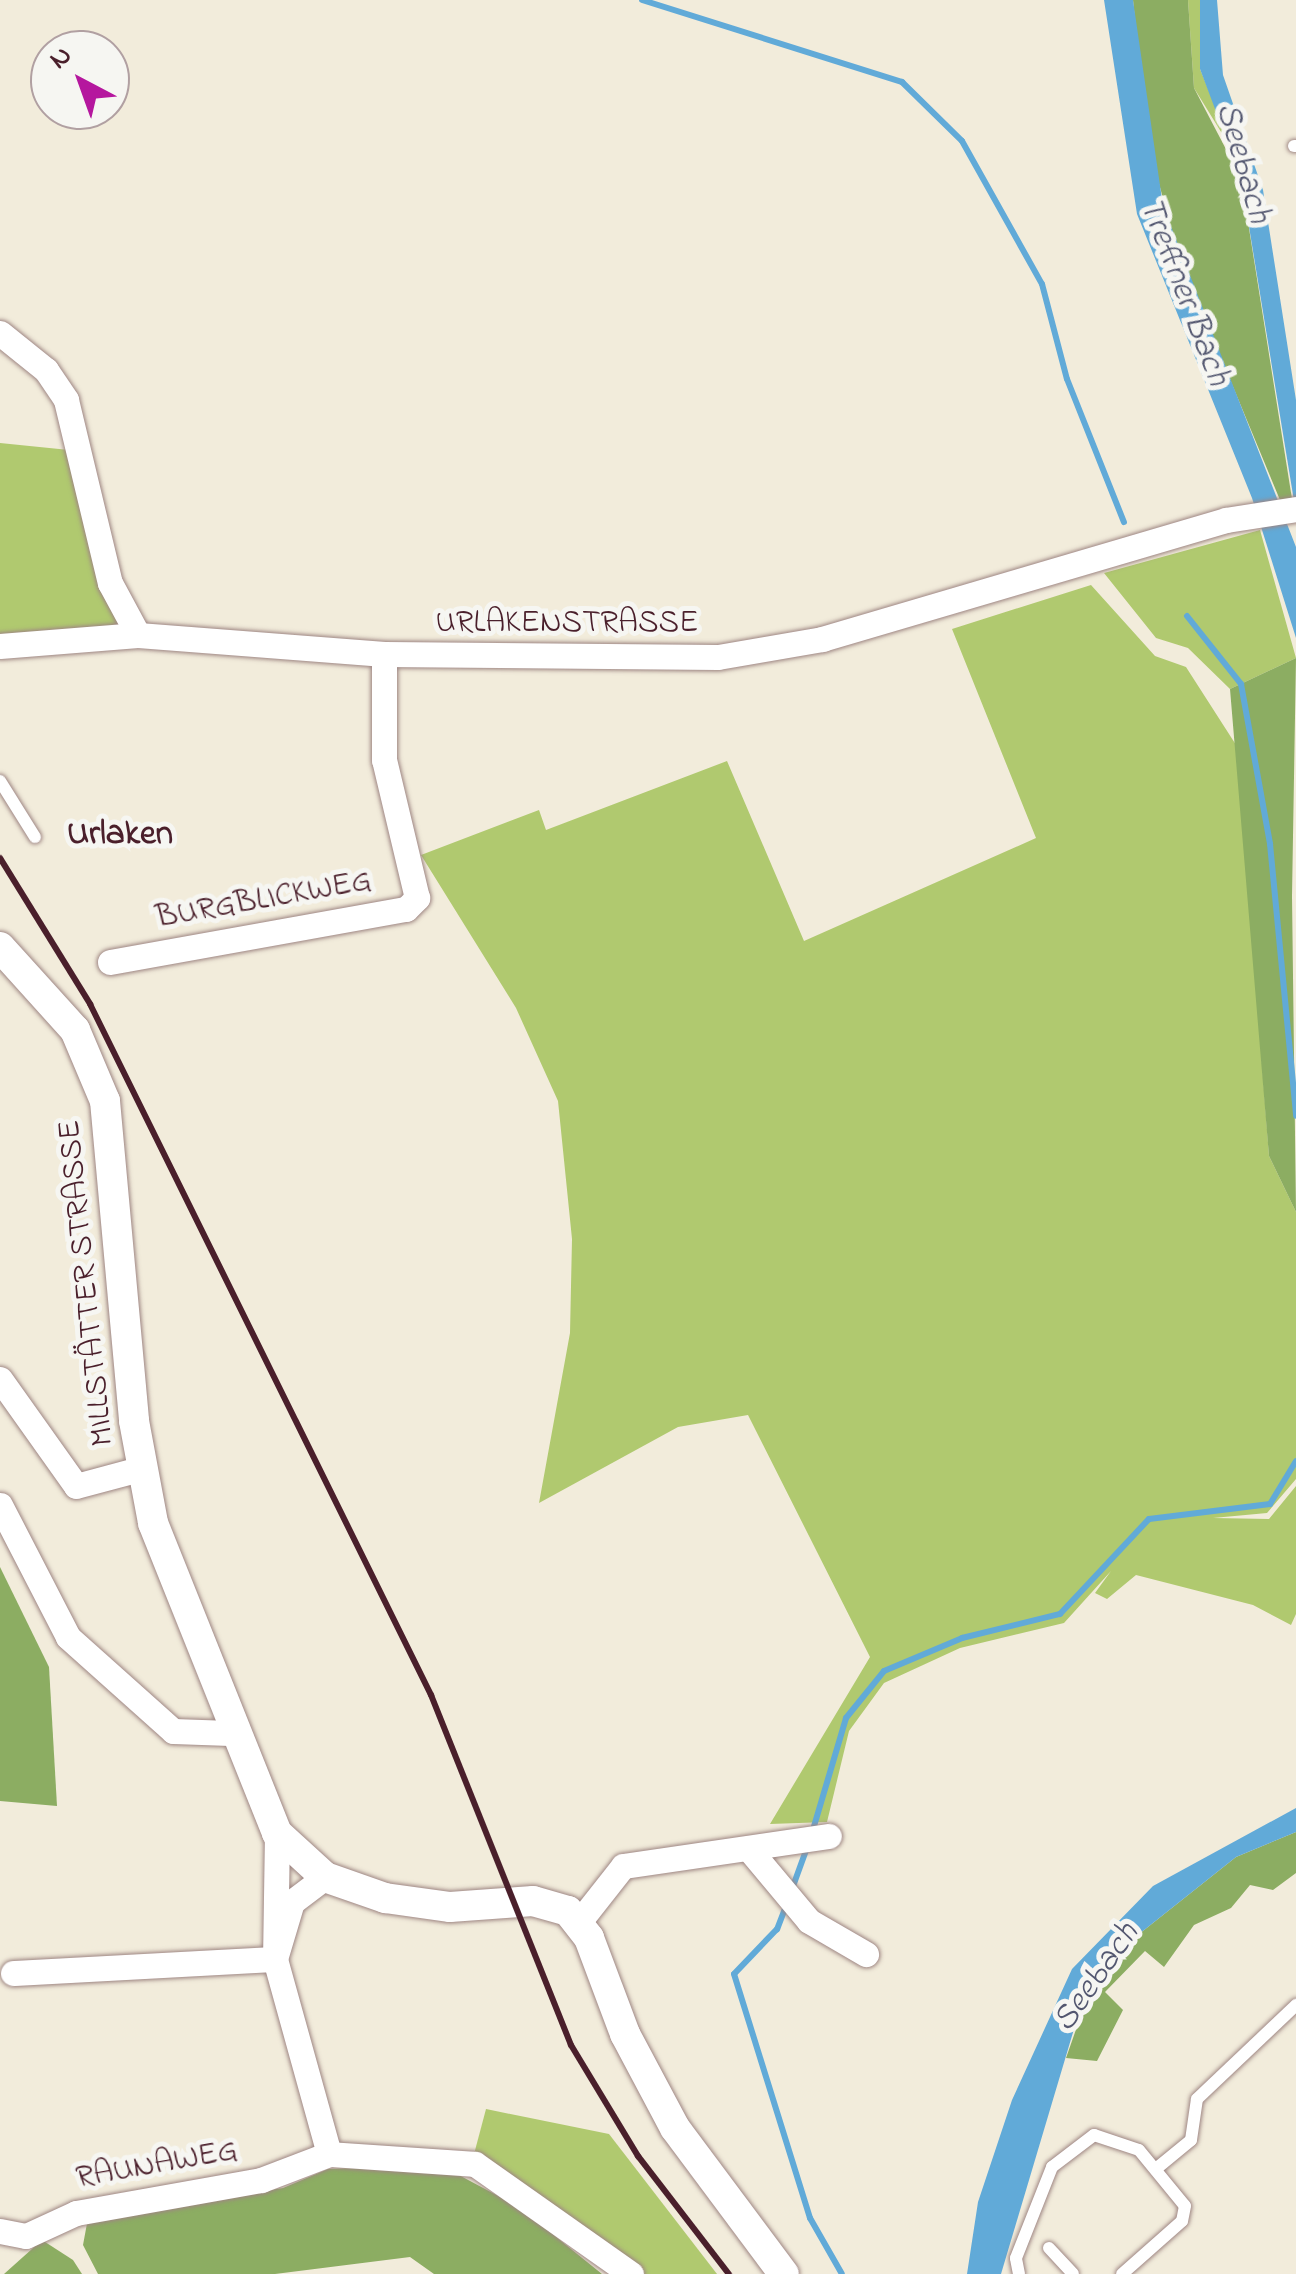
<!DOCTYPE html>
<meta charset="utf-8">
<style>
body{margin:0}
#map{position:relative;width:1296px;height:2274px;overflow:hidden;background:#f2ecdb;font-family:"Indie Flower",sans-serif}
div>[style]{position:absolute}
.green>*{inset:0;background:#b0c96f}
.forest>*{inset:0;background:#8cad62}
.water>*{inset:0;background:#61aad8}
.stream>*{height:6px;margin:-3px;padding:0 3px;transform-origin:3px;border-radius:3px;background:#61aad8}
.roads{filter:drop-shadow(0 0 2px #9e8683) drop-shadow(0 0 2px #9e8683)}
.service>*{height:12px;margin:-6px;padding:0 6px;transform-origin:6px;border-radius:6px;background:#fff}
.minor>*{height:25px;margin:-12.5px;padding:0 12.5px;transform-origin:12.5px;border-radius:12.5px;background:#fff}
.tertiary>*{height:30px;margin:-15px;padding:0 15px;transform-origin:15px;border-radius:15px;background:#fff}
.rail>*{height:6px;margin:-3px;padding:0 3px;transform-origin:3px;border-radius:3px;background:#4a1f2b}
span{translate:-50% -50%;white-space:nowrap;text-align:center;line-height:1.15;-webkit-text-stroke:10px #f6f6f2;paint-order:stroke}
.street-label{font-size:32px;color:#4a1f2b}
.water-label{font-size:35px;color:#535770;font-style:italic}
.neighbourhood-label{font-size:35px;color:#4a1f2b;font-weight:700}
.north{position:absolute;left:30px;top:30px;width:100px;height:100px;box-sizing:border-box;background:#f6f6f2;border:2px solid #b1a0a2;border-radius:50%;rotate:319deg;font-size:28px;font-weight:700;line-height:40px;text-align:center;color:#4a1f2b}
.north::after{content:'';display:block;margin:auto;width:35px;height:45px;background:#b5179e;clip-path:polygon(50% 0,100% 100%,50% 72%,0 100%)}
</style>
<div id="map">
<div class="green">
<i style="clip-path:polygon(1188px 0,1200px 0,1200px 69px,1234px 153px,1194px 88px)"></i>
<i style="clip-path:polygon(0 443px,69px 450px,130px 636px,0 635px)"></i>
<i style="clip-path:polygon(1260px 530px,1296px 658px,1230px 689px,1188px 648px,1156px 638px,1104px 573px)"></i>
<i style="clip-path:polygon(1091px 585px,1155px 656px,1186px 667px,1238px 748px,1269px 1156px,1296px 1212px,1296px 1479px,1267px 1513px,1213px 1518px,1269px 1519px,1296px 1486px,1296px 1614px,1291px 1625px,1253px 1605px,1136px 1575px,1107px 1599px,1095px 1593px,1111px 1571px,1064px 1623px,960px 1648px,884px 1683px,849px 1731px,827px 1822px,770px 1824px,870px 1657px,748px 1415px,678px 1427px,539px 1503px,570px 1333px,572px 1239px,558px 1101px,516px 1008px,421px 855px,539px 810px,546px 830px,727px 761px,804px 941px,1036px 838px,952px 629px)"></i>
<i style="clip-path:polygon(486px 2109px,609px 2134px,717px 2274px,642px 2274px,473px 2158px)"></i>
</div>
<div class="forest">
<i style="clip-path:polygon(1133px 0,1188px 0,1194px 88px,1241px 178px,1292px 499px,1280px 500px,1178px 254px,1147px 139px)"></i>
<i style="clip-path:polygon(1296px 658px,1292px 896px,1296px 1212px,1269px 1156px,1230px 689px)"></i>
<i style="clip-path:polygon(0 1567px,49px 1667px,57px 1806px,0 1801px)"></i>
<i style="clip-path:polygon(1296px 1832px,1296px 1873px,1273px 1890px,1250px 1885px,1231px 1908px,1194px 1925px,1164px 1967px,1145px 1951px,1105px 1992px,1123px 2010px,1097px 2061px,1066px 2058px,1086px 2001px,1124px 1946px,1236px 1857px)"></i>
<i style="clip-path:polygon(440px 2165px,519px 2207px,602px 2274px,434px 2274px,410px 2257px,275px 2274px,98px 2274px,83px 2245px,88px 2218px,283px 2188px,328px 2169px)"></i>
<i style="clip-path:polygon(42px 2240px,73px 2260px,82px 2274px,4px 2274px)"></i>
</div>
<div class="water">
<i style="clip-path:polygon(1104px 0,1133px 0,1163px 206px,1296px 547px,1296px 638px,1252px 498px,1137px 214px)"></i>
<i style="clip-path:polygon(1200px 0,1217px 0,1223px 75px,1263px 190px,1296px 400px,1296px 513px,1241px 178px,1200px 69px)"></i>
<i style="clip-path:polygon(1296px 1808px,1296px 1832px,1236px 1857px,1124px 1946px,1077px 2019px,1001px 2274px,967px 2274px,978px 2202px,1012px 2100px,1072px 1969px,1153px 1886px)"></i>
</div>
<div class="stream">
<i style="left:642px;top:0;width:273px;rotate:17.5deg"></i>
<i style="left:902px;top:82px;width:84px;rotate:44.5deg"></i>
<i style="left:962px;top:141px;width:164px;rotate:60.8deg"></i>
<i style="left:1042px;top:284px;width:98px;rotate:75.3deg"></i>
<i style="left:1067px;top:379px;width:154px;rotate:68.3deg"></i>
<i style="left:1187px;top:616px;width:87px;rotate:51.5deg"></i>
<i style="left:1241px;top:684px;width:163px;rotate:79.7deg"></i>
<i style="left:1270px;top:844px;width:273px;rotate:84.5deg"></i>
<i style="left:812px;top:1833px;width:120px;rotate:-73.5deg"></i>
<i style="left:846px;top:1718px;width:60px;rotate:-51deg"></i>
<i style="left:884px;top:1671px;width:85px;rotate:-22.9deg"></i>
<i style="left:962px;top:1638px;width:101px;rotate:-13.8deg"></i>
<i style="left:1060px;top:1614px;width:130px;rotate:-46.9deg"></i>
<i style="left:1149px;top:1519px;width:122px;rotate:-7.1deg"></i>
<i style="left:1270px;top:1504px;width:50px;rotate:-58.8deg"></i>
<i style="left:792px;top:1889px;width:47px;rotate:-70deg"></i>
<i style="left:786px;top:1906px;width:25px;rotate:111deg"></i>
<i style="left:777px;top:1929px;width:62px;rotate:133.7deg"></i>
<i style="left:734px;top:1974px;width:256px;rotate:72.7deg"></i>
<i style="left:810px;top:2218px;width:64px;rotate:60.3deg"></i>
</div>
<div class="roads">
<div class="service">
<i style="left:1294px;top:146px;width:2px"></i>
<i style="left:0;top:781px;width:66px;rotate:58deg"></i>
<i style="left:1157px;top:2168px;width:44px;rotate:-39.5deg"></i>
<i style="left:1191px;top:2140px;width:41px;rotate:-81.7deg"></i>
<i style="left:1197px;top:2099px;width:137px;rotate:-43.5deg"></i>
<i style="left:1049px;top:2248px;width:35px;rotate:47deg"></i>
<i style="left:1019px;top:2274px;width:16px;rotate:-101deg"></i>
<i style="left:1016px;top:2258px;width:98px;rotate:-68.4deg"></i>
<i style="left:1052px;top:2167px;width:53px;rotate:-37.3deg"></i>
<i style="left:1094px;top:2135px;width:47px;rotate:18.4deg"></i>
<i style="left:1139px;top:2150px;width:72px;rotate:50.6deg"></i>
<i style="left:1185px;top:2206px;width:15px;rotate:101deg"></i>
<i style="left:1182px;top:2221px;width:80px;rotate:138.5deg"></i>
</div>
<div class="minor">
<i style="left:0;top:333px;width:59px;rotate:38.8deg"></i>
<i style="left:46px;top:370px;width:36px;rotate:56deg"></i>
<i style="left:66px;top:400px;width:188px;rotate:76.5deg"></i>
<i style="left:110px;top:583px;width:59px;rotate:61.7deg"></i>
<i style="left:0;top:646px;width:138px;rotate:-4.6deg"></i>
<i style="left:138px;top:635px;width:247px;rotate:4.4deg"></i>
<i style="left:384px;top:654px;width:334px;rotate:0.5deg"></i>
<i style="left:718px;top:657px;width:106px;rotate:-9.8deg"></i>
<i style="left:822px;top:639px;width:421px;rotate:-16.4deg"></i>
<i style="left:1226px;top:520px;width:71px;rotate:-8.9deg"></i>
<i style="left:110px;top:962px;width:301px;rotate:-10.2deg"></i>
<i style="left:406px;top:909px;width:16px;rotate:-45deg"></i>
<i style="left:417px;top:898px;width:142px;rotate:-103.4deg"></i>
<i style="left:384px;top:760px;width:106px;rotate:-90deg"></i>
<i style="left:0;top:1379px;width:131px;rotate:54.6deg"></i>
<i style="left:76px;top:1486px;width:69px;rotate:-15deg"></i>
<i style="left:0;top:1505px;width:148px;rotate:62.7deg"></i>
<i style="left:68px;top:1637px;width:141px;rotate:41.8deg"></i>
<i style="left:173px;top:1731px;width:57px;rotate:2deg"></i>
<i style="left:277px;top:1833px;width:126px;rotate:90.9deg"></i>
<i style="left:275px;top:1959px;width:202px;rotate:74.5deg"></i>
<i style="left:329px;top:2154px;width:146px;rotate:3.9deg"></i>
<i style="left:475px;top:2164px;width:191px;rotate:35.2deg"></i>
<i style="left:753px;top:1854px;width:87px;rotate:50.1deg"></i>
<i style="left:809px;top:1921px;width:66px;rotate:30.1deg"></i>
<i style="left:579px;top:1922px;width:71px;rotate:-51.8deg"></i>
<i style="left:623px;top:1866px;width:208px;rotate:-8.3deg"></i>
<i style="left:13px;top:1973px;width:262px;rotate:-3.1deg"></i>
<i style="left:275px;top:1959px;width:59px;rotate:-73.4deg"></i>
<i style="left:292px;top:1902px;width:41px;rotate:-37.1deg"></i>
<i style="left:0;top:2231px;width:26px;rotate:11deg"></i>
<i style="left:26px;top:2236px;width:55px;rotate:-24.7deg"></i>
<i style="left:76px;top:2213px;width:188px;rotate:-10.1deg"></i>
<i style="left:261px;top:2180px;width:73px;rotate:-20.9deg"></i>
</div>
<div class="tertiary">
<i style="left:0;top:947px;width:112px;rotate:47.9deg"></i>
<i style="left:75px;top:1030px;width:77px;rotate:67.1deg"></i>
<i style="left:105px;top:1101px;width:321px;rotate:84.8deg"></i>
<i style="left:134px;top:1421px;width:104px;rotate:79.4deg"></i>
<i style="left:153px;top:1523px;width:334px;rotate:68.2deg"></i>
<i style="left:277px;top:1833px;width:65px;rotate:42.5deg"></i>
<i style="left:325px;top:1877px;width:64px;rotate:19.3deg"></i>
<i style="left:385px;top:1898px;width:66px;rotate:7.9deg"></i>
<i style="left:450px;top:1907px;width:83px;rotate:-4.1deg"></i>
<i style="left:533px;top:1901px;width:36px;rotate:16deg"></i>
<i style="left:568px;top:1911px;width:34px;rotate:52deg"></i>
<i style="left:589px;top:1938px;width:103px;rotate:69.4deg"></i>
<i style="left:625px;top:2034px;width:106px;rotate:62deg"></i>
<i style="left:675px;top:2128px;width:182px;rotate:53.3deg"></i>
</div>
</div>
<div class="rail">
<i style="left:0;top:858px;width:172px;rotate:58.3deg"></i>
<i style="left:90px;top:1004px;width:771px;rotate:63.73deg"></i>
<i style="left:431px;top:1695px;width:377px;rotate:68.2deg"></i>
<i style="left:571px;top:2045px;width:130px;rotate:58.9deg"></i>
<i style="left:638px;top:2156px;width:149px;rotate:52.4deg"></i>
</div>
<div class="street-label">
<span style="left:567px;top:624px">URLAKENSTRASSE</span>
<span style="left:264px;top:901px;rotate:-10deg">BURGBLICKWEG</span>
<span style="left:88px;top:1283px;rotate:-96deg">MILLSTÄTTER STRASSE</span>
<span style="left:157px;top:2166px;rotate:-10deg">RAUNAWEG</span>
</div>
<div class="water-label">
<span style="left:1242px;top:163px;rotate:74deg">Seebach</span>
<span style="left:1183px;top:292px;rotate:69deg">Treffner Bach</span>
<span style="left:1097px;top:1978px;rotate:-55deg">Seebach</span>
</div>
<div class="neighbourhood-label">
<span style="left:120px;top:835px">Urlaken</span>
</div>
<div class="north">N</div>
</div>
